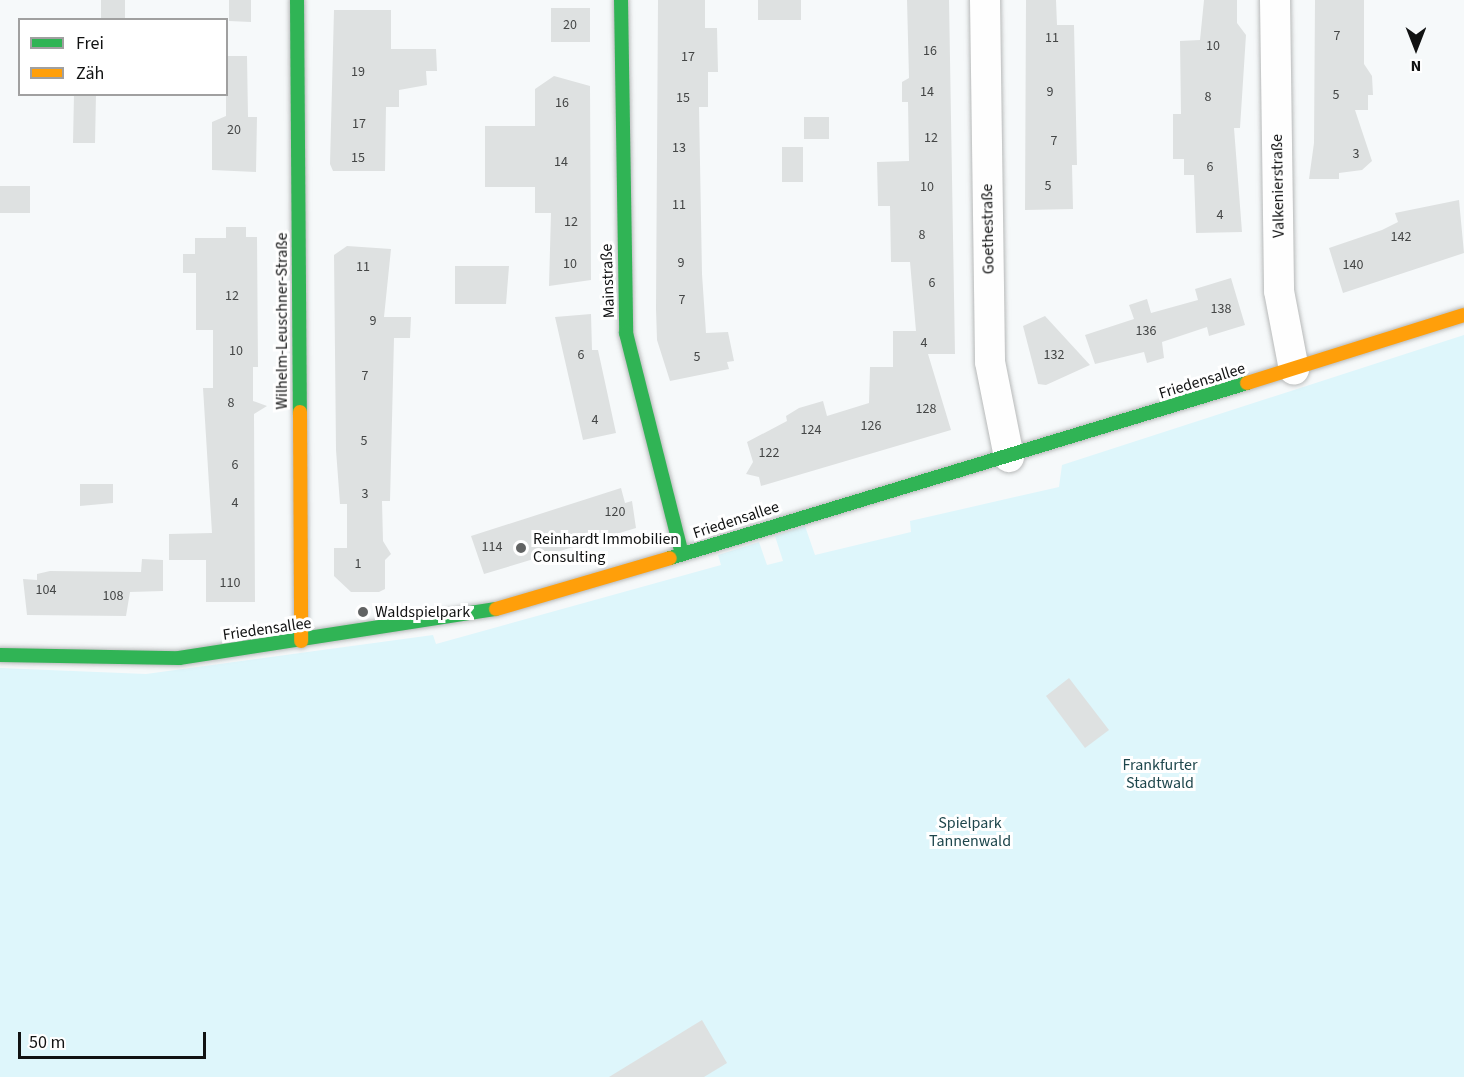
<!DOCTYPE html>
<meta charset="utf-8">
<style>
body{margin:0}
#map{position:relative;width:1464px;height:1077px;overflow:hidden;background:#f6f9fa;font-family:"Source Sans 3",sans-serif}
div>[style]{position:absolute}
.green>*{inset:0;background:#def6fb}
.building>*{inset:0;background:#dee1e1}
.roads{filter:drop-shadow(0 0 2px #b7b9b9) drop-shadow(0 0 2px #b7b9b9)}
.street>*{height:30px;margin:-15px;padding:0 15px;transform-origin:15px;border-radius:15px;background:#fefefe}
.fast>*{height:14px;margin:-7px;padding:0 7px;transform-origin:7px;border-radius:7px;background:#30b455}
.slow>*{height:14px;margin:-7px;padding:0 7px;transform-origin:7px;border-radius:7px;background:#ff9f0a}
.dots>*{width:16px;height:16px;translate:-50% -50%;box-sizing:border-box;border:3px solid #fff;border-radius:50%}
span{translate:-50% -50%;white-space:nowrap;text-align:center;line-height:1.15;-webkit-text-stroke:6px #fff;paint-order:stroke}
.number-label{font-size:14px;color:#444646}
.number-label span{-webkit-text-stroke-width:0}
.street-label{font-size:16px;color:#111212}
.poi-label{font-size:16px;color:#111212}
.left{translate:0 -50%;text-align:left}
.park-label{font-size:16px;color:#1e464c}
.legend{position:absolute;left:18px;top:18px;width:210px;height:78px;box-sizing:border-box;background:#fff;border:2px solid #a0a0a0;margin:0;padding:8px 10px;list-style:none;font-size:18px;color:#111212}
.legend li{display:flex;align-items:center;gap:12px;height:30px}
.legend b{width:30px;border:2px solid #a0a0a0}
.north{position:absolute;left:1386px;top:18px;width:60px;height:60px;-webkit-text-stroke:4px #fff;paint-order:stroke;rotate:180deg;font-size:16px;font-weight:700;line-height:24px;text-align:center;color:#111212}
.north::after{content:'';display:block;margin:auto;width:21px;height:27px;background:#111212;clip-path:polygon(50% 0,100% 100%,50% 72%,0 100%)}
.scale{position:absolute;left:18px;top:1032px;width:188px;height:27px;box-sizing:border-box;border:3px solid #111212;border-top:0;padding-left:8px;font-size:18px;line-height:21px;white-space:nowrap;color:#111212;-webkit-text-stroke:4px #fff;paint-order:stroke}
</style>
<div id="map">
<div class="green">
<i style="clip-path:polygon(1464px 335px,1464px 1077px,0 1077px,0 668px,146px 674px,433px 635px,436px 644px,721px 565px,718px 555px,759px 542px,767px 565px,783px 561px,775px 536px,805px 526px,815px 555px,911px 532px,910px 521px,1059px 487px,1062px 465px)"></i>
</div>
<div class="building">
<i style="clip-path:polygon(101px 0,125px 0,125px 20px,101px 20px)"></i>
<i style="clip-path:polygon(229px 0,251px 0,251px 22px,229px 21px)"></i>
<i style="clip-path:polygon(658px 0,705px 0,705px 28px,717px 28px,718px 72px,708px 72px,708px 107px,699px 107px,702px 274px,706px 333px,728px 332px,734px 361px,727px 362px,729px 369px,670px 381px,657px 340px,656px 309px)"></i>
<i style="clip-path:polygon(758px 0,801px 0,801px 20px,758px 20px)"></i>
<i style="clip-path:polygon(907px 0,949px 0,955px 354px,928px 354px,951px 430px,761px 486px,759px 477px,746px 474px,753px 462px,747px 442px,787px 421px,786px 416px,799px 408px,823px 401px,827px 416px,869px 403px,870px 367px,893px 367px,893px 331px,916px 331px,910px 262px,891px 262px,890px 206px,878px 206px,877px 162px,909px 161px,908px 102px,902px 102px,902px 82px,909px 78px)"></i>
<i style="clip-path:polygon(1026px 0,1056px 0,1057px 25px,1074px 25px,1077px 165px,1072px 165px,1073px 209px,1025px 210px)"></i>
<i style="clip-path:polygon(1204px 0,1237px 0,1237px 23px,1246px 35px,1240px 128px,1234px 128px,1242px 232px,1196px 233px,1194px 175px,1184px 175px,1184px 159px,1173px 159px,1173px 114px,1181px 114px,1180px 41px,1200px 40px)"></i>
<i style="clip-path:polygon(1315px 0,1364px 0,1364px 64px,1372px 76px,1373px 95px,1368px 95px,1368px 110px,1355px 110px,1372px 161px,1362px 170px,1339px 173px,1339px 179px,1309px 179px,1314px 143px)"></i>
<i style="clip-path:polygon(551px 8px,590px 8px,590px 42px,551px 42px)"></i>
<i style="clip-path:polygon(334px 10px,391px 10px,391px 49px,436px 49px,437px 71px,426px 71px,427px 85px,399px 90px,399px 107px,386px 107px,385px 171px,333px 171px,330px 164px)"></i>
<i style="clip-path:polygon(226px 56px,247px 56px,248px 117px,257px 117px,256px 172px,212px 170px,212px 122px,226px 116px)"></i>
<i style="clip-path:polygon(554px 76px,590px 86px,591px 280px,549px 286px,551px 213px,535px 213px,535px 187px,485px 187px,485px 126px,535px 126px,535px 89px)"></i>
<i style="clip-path:polygon(74px 94px,96px 94px,95px 143px,73px 143px)"></i>
<i style="clip-path:polygon(804px 117px,829px 117px,829px 139px,804px 139px)"></i>
<i style="clip-path:polygon(782px 147px,803px 147px,803px 182px,782px 182px)"></i>
<i style="clip-path:polygon(0 186px,30px 186px,30px 213px,0 213px)"></i>
<i style="clip-path:polygon(1459px 200px,1464px 253px,1343px 293px,1329px 248px,1382px 230px,1398px 222px,1395px 213px)"></i>
<i style="clip-path:polygon(226px 227px,246px 227px,246px 237px,257px 237px,258px 367px,253px 367px,253px 401px,267px 406px,254px 414px,255px 602px,206px 602px,206px 560px,169px 560px,169px 534px,212px 533px,203px 388px,213px 388px,213px 330px,196px 330px,196px 273px,183px 273px,183px 254px,195px 254px,195px 238px,226px 238px)"></i>
<i style="clip-path:polygon(347px 246px,391px 249px,384px 317px,411px 317px,410px 338px,394px 338px,390px 501px,382px 501px,383px 541px,391px 554px,385px 560px,385px 589px,379px 592px,351px 592px,334px 576px,334px 548px,347px 548px,347px 504px,340px 504px,336px 450px,334px 255px)"></i>
<i style="clip-path:polygon(455px 266px,509px 266px,506px 304px,455px 304px)"></i>
<i style="clip-path:polygon(1231px 278px,1245px 325px,1209px 336px,1207px 327px,1162px 342px,1164px 358px,1147px 363px,1144px 352px,1095px 364px,1085px 335px,1134px 319px,1129px 305px,1147px 299px,1151px 313px,1198px 300px,1195px 289px)"></i>
<i style="clip-path:polygon(591px 314px,592px 350px,598px 350px,616px 433px,583px 440px,555px 317px)"></i>
<i style="clip-path:polygon(1045px 316px,1090px 365px,1046px 385px,1038px 384px,1023px 326px)"></i>
<i style="clip-path:polygon(80px 484px,113px 484px,113px 503px,80px 506px)"></i>
<i style="clip-path:polygon(621px 488px,625px 503px,632px 501px,636px 528px,484px 574px,471px 536px)"></i>
<i style="clip-path:polygon(142px 559px,163px 560px,163px 591px,130px 592px,126px 616px,27px 615px,23px 579px,37px 580px,37px 574px,50px 571px,141px 572px)"></i>
<i style="clip-path:polygon(1069px 678px,1109px 730px,1085px 748px,1046px 696px)"></i>
<i style="clip-path:polygon(702px 1020px,727px 1063px,704px 1077px,609px 1077px)"></i>
</div>
<div class="roads">
<div class="street">
<i style="left:985px;top:0;width:362px;rotate:89.2deg"></i>
<i style="left:990px;top:362px;width:97px;rotate:78.7deg"></i>
<i style="left:1275px;top:0;width:291px;rotate:89.2deg"></i>
<i style="left:1279px;top:291px;width:80px;rotate:79.2deg"></i>
</div>
<div class="fast">
<i style="left:297px;top:0;width:412px;rotate:89.6deg"></i>
<i style="left:621px;top:0;width:333px;rotate:89.1deg"></i>
<i style="left:626px;top:333px;width:228px;rotate:75.8deg"></i>
<i style="left:670px;top:558px;width:603px;rotate:-16.87deg"></i>
<i style="left:0;top:655px;width:179px;rotate:1deg"></i>
<i style="left:179px;top:658px;width:321px;rotate:-8.8deg"></i>
</div>
<div class="slow">
<i style="left:1247px;top:383px;width:227px;rotate:-17.4deg"></i>
<i style="left:300px;top:412px;width:229px;rotate:89.7deg"></i>
<i style="left:496px;top:609px;width:181px;rotate:-16.3deg"></i>
</div>
</div>
<div class="dots">
<i style="left:521px;top:548px;background:#616363"></i>
<i style="left:363px;top:612px;background:#616363"></i>
</div>
<div class="number-label">
<span style="left:570px;top:25px">20</span>
<span style="left:1337px;top:36px">7</span>
<span style="left:1052px;top:38px">11</span>
<span style="left:1213px;top:46px">10</span>
<span style="left:930px;top:51px">16</span>
<span style="left:688px;top:57px">17</span>
<span style="left:358px;top:72px">19</span>
<span style="left:927px;top:92px">14</span>
<span style="left:1050px;top:92px">9</span>
<span style="left:1336px;top:95px">5</span>
<span style="left:1208px;top:97px">8</span>
<span style="left:683px;top:98px">15</span>
<span style="left:562px;top:103px">16</span>
<span style="left:359px;top:124px">17</span>
<span style="left:234px;top:130px">20</span>
<span style="left:931px;top:138px">12</span>
<span style="left:1054px;top:141px">7</span>
<span style="left:679px;top:148px">13</span>
<span style="left:1356px;top:154px">3</span>
<span style="left:358px;top:158px">15</span>
<span style="left:561px;top:162px">14</span>
<span style="left:1210px;top:167px">6</span>
<span style="left:1048px;top:186px">5</span>
<span style="left:927px;top:187px">10</span>
<span style="left:679px;top:205px">11</span>
<span style="left:1220px;top:215px">4</span>
<span style="left:571px;top:222px">12</span>
<span style="left:922px;top:235px">8</span>
<span style="left:1401px;top:237px">142</span>
<span style="left:681px;top:263px">9</span>
<span style="left:570px;top:264px">10</span>
<span style="left:1353px;top:265px">140</span>
<span style="left:363px;top:267px">11</span>
<span style="left:932px;top:283px">6</span>
<span style="left:232px;top:296px">12</span>
<span style="left:682px;top:300px">7</span>
<span style="left:1221px;top:309px">138</span>
<span style="left:373px;top:321px">9</span>
<span style="left:1146px;top:331px">136</span>
<span style="left:924px;top:343px">4</span>
<span style="left:236px;top:351px">10</span>
<span style="left:581px;top:355px">6</span>
<span style="left:1054px;top:355px">132</span>
<span style="left:697px;top:357px">5</span>
<span style="left:365px;top:376px">7</span>
<span style="left:231px;top:403px">8</span>
<span style="left:926px;top:409px">128</span>
<span style="left:595px;top:420px">4</span>
<span style="left:871px;top:426px">126</span>
<span style="left:811px;top:430px">124</span>
<span style="left:364px;top:441px">5</span>
<span style="left:769px;top:453px">122</span>
<span style="left:235px;top:465px">6</span>
<span style="left:365px;top:494px">3</span>
<span style="left:235px;top:503px">4</span>
<span style="left:615px;top:512px">120</span>
<span style="left:492px;top:547px">114</span>
<span style="left:358px;top:564px">1</span>
<span style="left:230px;top:583px">110</span>
<span style="left:46px;top:590px">104</span>
<span style="left:113px;top:596px">108</span>
</div>
<div class="street-label">
<span style="left:1278px;top:186px;rotate:-91deg">Valkenierstraße</span>
<span style="left:988px;top:229px;rotate:-91deg">Goethestraße</span>
<span style="left:608px;top:281px;rotate:-92deg">Mainstraße</span>
<span style="left:282px;top:321px;rotate:-90deg">Wilhelm-Leuschner-Straße</span>
<span style="left:1202px;top:381px;rotate:-17deg">Friedensallee</span>
<span style="left:736px;top:520px;rotate:-18deg">Friedensallee</span>
<span style="left:267px;top:629px;rotate:-8deg">Friedensallee</span>
</div>
<div class="poi-label">
<span class="left" style="left:533px;top:548px">Reinhardt Immobilien<br>Consulting</span>
<span class="left" style="left:375px;top:612px">Waldspielpark</span>
</div>
<div class="park-label">
<span style="left:1160px;top:774px">Frankfurter<br>Stadtwald</span>
<span style="left:970px;top:832px">Spielpark<br>Tannenwald</span>
</div>
<ul class="legend">
<li><b style="height:8px;background:#30b455"></b>Frei</li>
<li><b style="height:8px;background:#ff9f0a"></b>Zäh</li>
</ul>
<div class="north">N</div>
<div class="scale">50 m</div>
</div>
